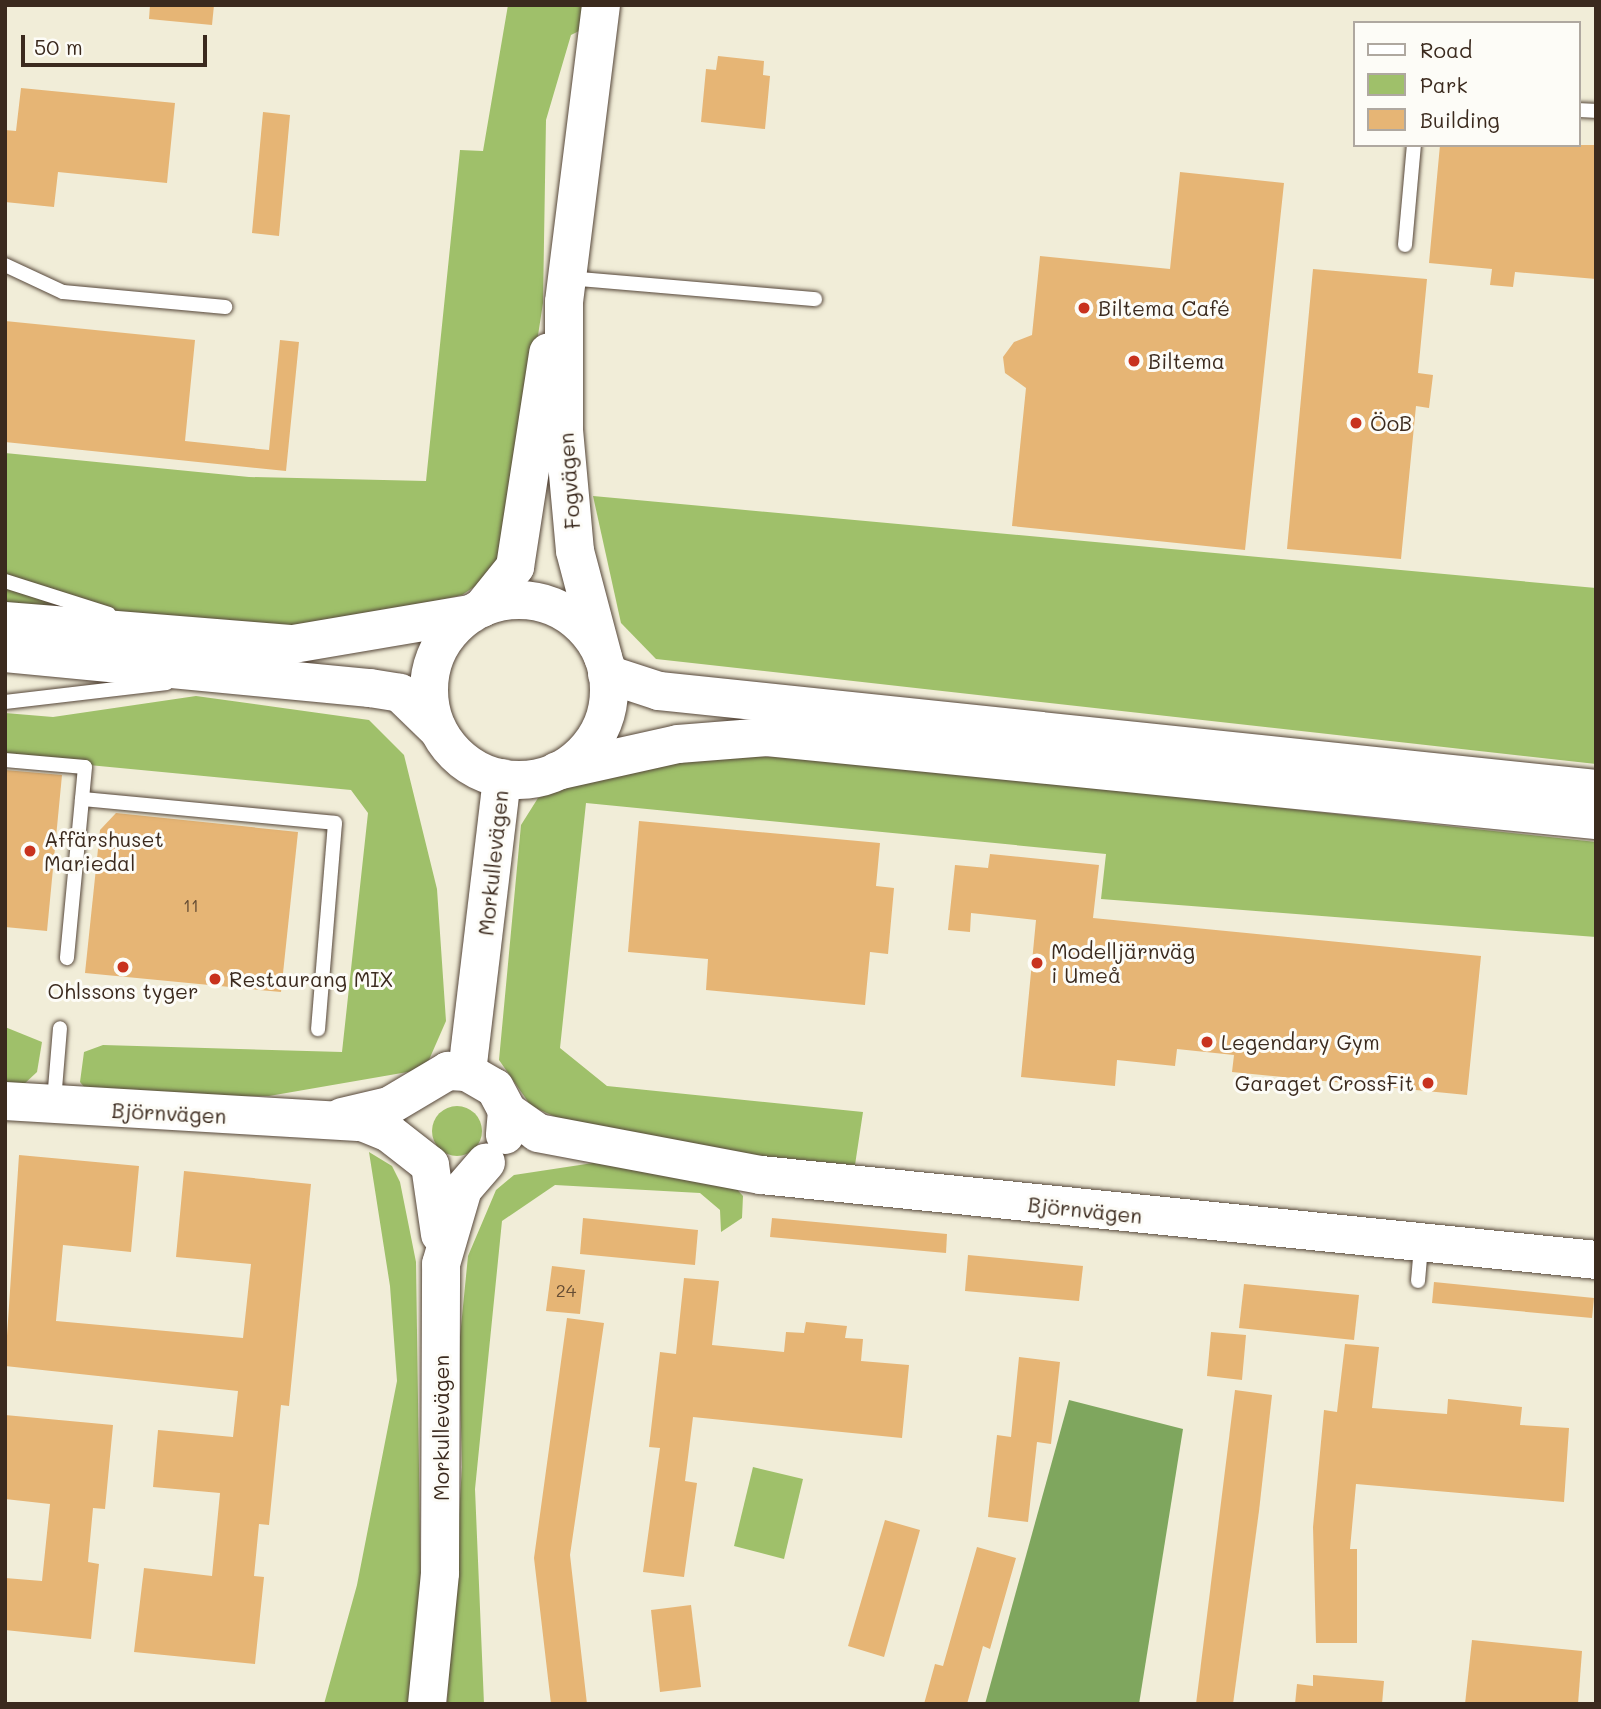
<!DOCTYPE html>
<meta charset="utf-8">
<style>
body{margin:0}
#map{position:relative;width:1601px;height:1709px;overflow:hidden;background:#f1edd8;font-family:Mali,sans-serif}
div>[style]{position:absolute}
.green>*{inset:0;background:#9fc06a}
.round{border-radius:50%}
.forest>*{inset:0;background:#7fa65e}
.building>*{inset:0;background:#e6b575}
.roads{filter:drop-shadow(0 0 2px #56473a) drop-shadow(0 0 2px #56473a)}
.lane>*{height:14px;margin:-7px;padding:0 7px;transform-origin:7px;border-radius:7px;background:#fff}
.secondary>*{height:38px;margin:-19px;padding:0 19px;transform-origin:19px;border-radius:19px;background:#fff}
.highway>*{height:38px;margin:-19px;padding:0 19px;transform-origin:19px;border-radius:19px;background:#fff}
.highway>.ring{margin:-19px;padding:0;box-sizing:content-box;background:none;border:38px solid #fff;border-radius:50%}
.dots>*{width:19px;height:19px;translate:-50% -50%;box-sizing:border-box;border:4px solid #fdfcf7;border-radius:50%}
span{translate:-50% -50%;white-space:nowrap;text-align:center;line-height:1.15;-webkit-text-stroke:6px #fdfcf7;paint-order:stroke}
.number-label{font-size:18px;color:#664d34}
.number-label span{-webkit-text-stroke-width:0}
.poi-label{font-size:21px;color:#3b2a1e}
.left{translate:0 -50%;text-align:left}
.right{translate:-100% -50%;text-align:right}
.street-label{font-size:21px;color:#3b2a1e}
.frame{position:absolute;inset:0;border:7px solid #3b2a1e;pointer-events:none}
.legend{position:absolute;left:1353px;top:21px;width:228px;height:126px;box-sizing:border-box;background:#fdfcf7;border:2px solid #afa8a0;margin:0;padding:9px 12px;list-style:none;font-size:21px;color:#3b2a1e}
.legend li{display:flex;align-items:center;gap:14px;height:35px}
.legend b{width:35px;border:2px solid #afa8a0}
.scale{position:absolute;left:21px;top:35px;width:186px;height:32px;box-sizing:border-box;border:4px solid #3b2a1e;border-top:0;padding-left:9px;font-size:21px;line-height:24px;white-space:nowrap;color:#3b2a1e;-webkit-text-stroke:5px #fdfcf7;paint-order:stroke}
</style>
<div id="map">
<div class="green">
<i style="clip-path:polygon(508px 5px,587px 5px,585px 28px,571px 35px,546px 120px,543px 303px,502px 568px,462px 595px,341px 623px,221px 629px,5px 606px,5px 453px,249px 477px,426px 481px,460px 150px,483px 151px)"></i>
<i style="clip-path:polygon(593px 496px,1596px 588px,1596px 764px,656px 659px,621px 623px)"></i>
<i style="clip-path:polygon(196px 696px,369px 720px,404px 755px,437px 889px,446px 1021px,425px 1069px,269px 1096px,92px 1096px,80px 1082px,84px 1052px,103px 1045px,342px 1052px,368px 813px,351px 790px,5px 757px,5px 713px,53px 717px)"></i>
<i style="clip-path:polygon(711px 755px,831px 759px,1596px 842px,1596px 937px,1101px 899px,1106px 854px,586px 803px,560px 1048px,607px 1086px,863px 1112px,855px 1165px,723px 1152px,576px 1126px,531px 1106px,499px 1060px,521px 825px,538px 798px,620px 770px)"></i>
<i style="clip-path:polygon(5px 1027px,42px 1042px,37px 1072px,23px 1085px,5px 1084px)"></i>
<i class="round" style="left:432px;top:1106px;width:50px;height:50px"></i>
<i style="clip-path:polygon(369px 1152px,392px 1166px,400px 1182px,416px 1262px,421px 1607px,412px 1704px,324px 1704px,357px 1585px,397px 1381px,390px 1286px)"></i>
<i style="clip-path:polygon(593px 1163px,732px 1184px,743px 1196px,742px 1218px,721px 1232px,720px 1210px,700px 1193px,555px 1185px,502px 1221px,475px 1489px,484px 1704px,447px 1704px,462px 1467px,459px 1347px,468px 1256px,496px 1190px,514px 1175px)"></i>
<i style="clip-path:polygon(753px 1467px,803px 1479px,784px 1559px,734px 1546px)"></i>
</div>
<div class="forest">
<i style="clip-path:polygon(1069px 1400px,1183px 1429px,1139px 1704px,985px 1704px)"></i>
</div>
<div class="building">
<i style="clip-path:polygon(150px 5px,214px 5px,212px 25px,149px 19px)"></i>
<i style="clip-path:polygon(718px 56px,764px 61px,763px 75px,770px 76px,765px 129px,701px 122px,706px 69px,716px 70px)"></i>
<i style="clip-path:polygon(21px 88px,175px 103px,167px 183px,58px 172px,54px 207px,5px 202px,5px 130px,16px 131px)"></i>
<i style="clip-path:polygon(263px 112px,290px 115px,279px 236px,252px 233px)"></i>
<i style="clip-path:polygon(1440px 145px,1596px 145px,1596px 279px,1515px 272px,1513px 287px,1490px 285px,1492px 269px,1429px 263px)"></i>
<i style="clip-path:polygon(1180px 172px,1284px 183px,1245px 550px,1012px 526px,1026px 388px,1005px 373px,1003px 357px,1014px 342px,1032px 335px,1040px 256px,1170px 269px)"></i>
<i style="clip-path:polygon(1313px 269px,1427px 279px,1418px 373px,1433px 375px,1429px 408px,1416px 406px,1401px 559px,1287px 549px)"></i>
<i style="clip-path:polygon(5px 321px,195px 340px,185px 441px,269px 450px,280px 340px,299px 342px,286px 471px,5px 442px)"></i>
<i style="clip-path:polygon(5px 770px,62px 775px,47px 931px,5px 927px)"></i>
<i style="clip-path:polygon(116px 813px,298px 832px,281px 992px,85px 973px,100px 830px)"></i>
<i style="clip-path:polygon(639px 821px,880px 843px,876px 886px,894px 888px,888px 954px,870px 952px,865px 1005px,706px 990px,708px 959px,628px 952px)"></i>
<i style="clip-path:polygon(990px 854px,1099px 865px,1093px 918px,1481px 956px,1467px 1095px,1232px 1072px,1234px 1055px,1177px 1049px,1175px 1066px,1117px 1060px,1115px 1086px,1021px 1077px,1036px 920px,971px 913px,970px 932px,948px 930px,955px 865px,988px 868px)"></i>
<i style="clip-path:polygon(19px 1155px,139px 1166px,131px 1252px,63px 1245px,56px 1321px,243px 1338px,251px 1264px,176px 1257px,184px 1171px,311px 1184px,289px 1406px,281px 1405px,269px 1525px,259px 1524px,254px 1576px,264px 1577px,255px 1664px,134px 1652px,144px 1568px,212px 1576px,220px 1493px,153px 1487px,158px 1430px,233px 1437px,238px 1391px,5px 1366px)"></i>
<i style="clip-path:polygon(583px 1218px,698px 1230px,695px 1265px,580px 1254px)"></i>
<i style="clip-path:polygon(772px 1218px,947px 1234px,946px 1253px,770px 1237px)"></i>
<i style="clip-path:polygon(968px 1255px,1083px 1266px,1079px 1301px,965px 1291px)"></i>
<i style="clip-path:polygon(552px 1266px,585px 1270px,580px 1314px,546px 1311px)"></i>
<i style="clip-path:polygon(684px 1278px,719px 1281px,712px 1345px,784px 1352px,786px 1332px,804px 1333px,806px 1322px,847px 1326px,845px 1338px,863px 1339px,861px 1361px,909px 1365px,902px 1438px,693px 1417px,685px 1481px,697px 1483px,684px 1577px,643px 1572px,660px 1448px,649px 1447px,660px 1352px,676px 1354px)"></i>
<i style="clip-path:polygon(1434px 1282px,1594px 1298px,1592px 1318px,1432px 1303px)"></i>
<i style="clip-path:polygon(1244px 1284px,1359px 1295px,1354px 1340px,1239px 1328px)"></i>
<i style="clip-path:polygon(567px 1318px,604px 1323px,570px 1555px,587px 1704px,551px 1704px,534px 1558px)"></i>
<i style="clip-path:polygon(1211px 1332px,1246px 1335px,1242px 1380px,1207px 1376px)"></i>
<i style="clip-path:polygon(1345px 1344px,1379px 1347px,1372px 1408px,1447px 1414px,1448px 1399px,1522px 1407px,1520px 1425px,1569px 1428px,1564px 1502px,1356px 1484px,1350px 1549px,1357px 1549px,1357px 1643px,1316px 1643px,1313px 1527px,1324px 1410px,1337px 1412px)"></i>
<i style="clip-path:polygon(1019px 1357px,1060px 1362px,1051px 1444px,1037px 1442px,1028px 1522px,988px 1517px,997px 1435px,1011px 1437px)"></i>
<i style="clip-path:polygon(1235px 1390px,1272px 1395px,1259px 1511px,1233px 1704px,1196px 1704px)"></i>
<i style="clip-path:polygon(5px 1415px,113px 1425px,105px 1509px,93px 1508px,88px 1562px,99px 1564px,91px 1639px,5px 1630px,5px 1578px,42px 1581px,50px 1504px,5px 1499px)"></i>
<i style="clip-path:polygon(885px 1520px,920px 1530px,884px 1657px,848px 1646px)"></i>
<i style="clip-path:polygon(977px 1547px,1016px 1558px,990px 1649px,983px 1646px,967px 1704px,924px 1704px,935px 1664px,943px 1666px)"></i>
<i style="clip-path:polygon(691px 1605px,701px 1687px,660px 1692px,651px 1610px)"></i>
<i style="clip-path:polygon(1472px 1640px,1582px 1651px,1578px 1704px,1465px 1704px)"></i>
<i style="clip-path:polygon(1313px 1675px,1384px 1681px,1382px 1704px,1295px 1704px,1297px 1684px,1313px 1686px)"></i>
</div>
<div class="roads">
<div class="lane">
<i style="left:1578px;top:110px;width:18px;rotate:3deg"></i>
<i style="left:1405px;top:245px;width:100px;rotate:-84.9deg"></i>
<i style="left:5px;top:265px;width:64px;rotate:25deg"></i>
<i style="left:63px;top:292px;width:163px;rotate:5.3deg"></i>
<i style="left:569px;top:278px;width:247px;rotate:4.9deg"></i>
<i style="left:5px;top:581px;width:109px;rotate:17.6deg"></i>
<i style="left:5px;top:702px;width:163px;rotate:-6.7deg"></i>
<i style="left:5px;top:760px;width:80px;rotate:5deg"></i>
<i style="left:85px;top:767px;width:192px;rotate:95.4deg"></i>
<i style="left:82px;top:799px;width:254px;rotate:5.4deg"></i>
<i style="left:335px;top:823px;width:207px;rotate:94.7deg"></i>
<i style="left:54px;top:1101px;width:73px;rotate:-85.3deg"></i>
<i style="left:1418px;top:1281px;width:37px;rotate:-85deg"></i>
</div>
<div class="secondary">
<i style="left:601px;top:5px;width:299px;rotate:97.1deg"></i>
<i style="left:564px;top:302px;width:128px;rotate:90deg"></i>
<i style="left:564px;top:430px;width:121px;rotate:84.8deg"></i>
<i style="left:575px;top:551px;width:110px;rotate:75.2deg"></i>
<i style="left:482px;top:608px;width:53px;rotate:-51.2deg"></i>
<i style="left:515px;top:567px;width:217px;rotate:-81.2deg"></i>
<i style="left:467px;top:1072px;width:296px;rotate:-83.2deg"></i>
<i style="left:5px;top:1101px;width:358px;rotate:3.4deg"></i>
<i style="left:362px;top:1122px;width:29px;rotate:22deg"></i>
<i style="left:389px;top:1133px;width:52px;rotate:38deg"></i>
<i style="left:430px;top:1165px;width:70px;rotate:81.8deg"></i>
<i style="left:507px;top:1111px;width:38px;rotate:35deg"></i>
<i style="left:538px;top:1133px;width:227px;rotate:10.7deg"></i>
<i style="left:761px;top:1175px;width:839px;rotate:5.81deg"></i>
<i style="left:342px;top:1117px;width:48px;rotate:-13.2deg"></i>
<i style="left:389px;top:1106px;width:69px;rotate:-30.7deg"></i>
<i style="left:448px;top:1071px;width:19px;rotate:3deg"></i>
<i style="left:467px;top:1072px;width:32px;rotate:30deg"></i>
<i style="left:495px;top:1088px;width:26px;rotate:62deg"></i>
<i style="left:507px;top:1111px;width:24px;rotate:95deg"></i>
<i style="left:427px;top:1704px;width:132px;rotate:-84.3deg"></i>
<i style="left:440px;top:1573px;width:309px;rotate:-89.8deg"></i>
<i style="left:441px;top:1264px;width:78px;rotate:-73.7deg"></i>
<i style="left:463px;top:1189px;width:35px;rotate:-49deg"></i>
</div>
<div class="highway">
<i class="ring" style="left:429px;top:600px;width:142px;height:142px"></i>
<i style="left:5px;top:621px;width:289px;rotate:4.6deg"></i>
<i style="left:293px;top:644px;width:180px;rotate:-9.6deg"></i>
<i style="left:5px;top:653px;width:367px;rotate:5.5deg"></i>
<i style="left:370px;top:688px;width:30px;rotate:9deg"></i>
<i style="left:400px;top:693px;width:52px;rotate:44.2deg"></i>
<i style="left:607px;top:674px;width:55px;rotate:18.1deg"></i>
<i style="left:659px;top:691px;width:942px;rotate:5.97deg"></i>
<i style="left:557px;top:771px;width:124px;rotate:-12.6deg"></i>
<i style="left:678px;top:744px;width:89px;rotate:-4.5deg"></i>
<i style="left:767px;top:737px;width:833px;rotate:5.72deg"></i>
</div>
</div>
<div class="dots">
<i style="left:1084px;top:308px;background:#c8321e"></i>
<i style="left:1134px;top:361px;background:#c8321e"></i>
<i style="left:1356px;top:423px;background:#c8321e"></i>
<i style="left:30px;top:851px;background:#c8321e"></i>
<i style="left:1037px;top:963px;background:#c8321e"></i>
<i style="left:123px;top:967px;background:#c8321e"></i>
<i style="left:215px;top:979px;background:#c8321e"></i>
<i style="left:1207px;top:1042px;background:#c8321e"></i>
<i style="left:1428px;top:1083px;background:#c8321e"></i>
</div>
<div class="number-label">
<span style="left:191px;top:905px">11</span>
<span style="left:566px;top:1290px">24</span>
</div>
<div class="poi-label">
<span class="left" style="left:1098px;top:308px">Biltema Café</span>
<span class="left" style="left:1148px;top:361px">Biltema</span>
<span class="left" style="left:1370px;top:423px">ÖoB</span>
<span class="left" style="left:44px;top:851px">Affärshuset<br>Mariedal</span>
<span class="left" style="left:1051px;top:963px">Modelljärnväg<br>i Umeå</span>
<span class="left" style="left:229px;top:979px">Restaurang MIX</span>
<span style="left:123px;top:991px">Ohlssons tyger</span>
<span class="left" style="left:1221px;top:1042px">Legendary Gym</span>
<span class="right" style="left:1414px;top:1083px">Garaget CrossFit</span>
</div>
<div class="street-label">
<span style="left:569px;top:481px;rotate:-94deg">Fogvägen</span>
<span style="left:493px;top:863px;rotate:-84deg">Morkullevägen</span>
<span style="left:169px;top:1113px;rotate:3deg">Björnvägen</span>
<span style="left:1085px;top:1210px;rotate:6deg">Björnvägen</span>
<span style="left:441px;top:1428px;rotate:-90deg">Morkullevägen</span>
</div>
<div class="frame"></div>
<ul class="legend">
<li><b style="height:9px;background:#fff"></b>Road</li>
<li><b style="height:19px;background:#9fc06a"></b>Park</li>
<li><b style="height:19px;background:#e6b575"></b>Building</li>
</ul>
<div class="scale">50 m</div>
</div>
